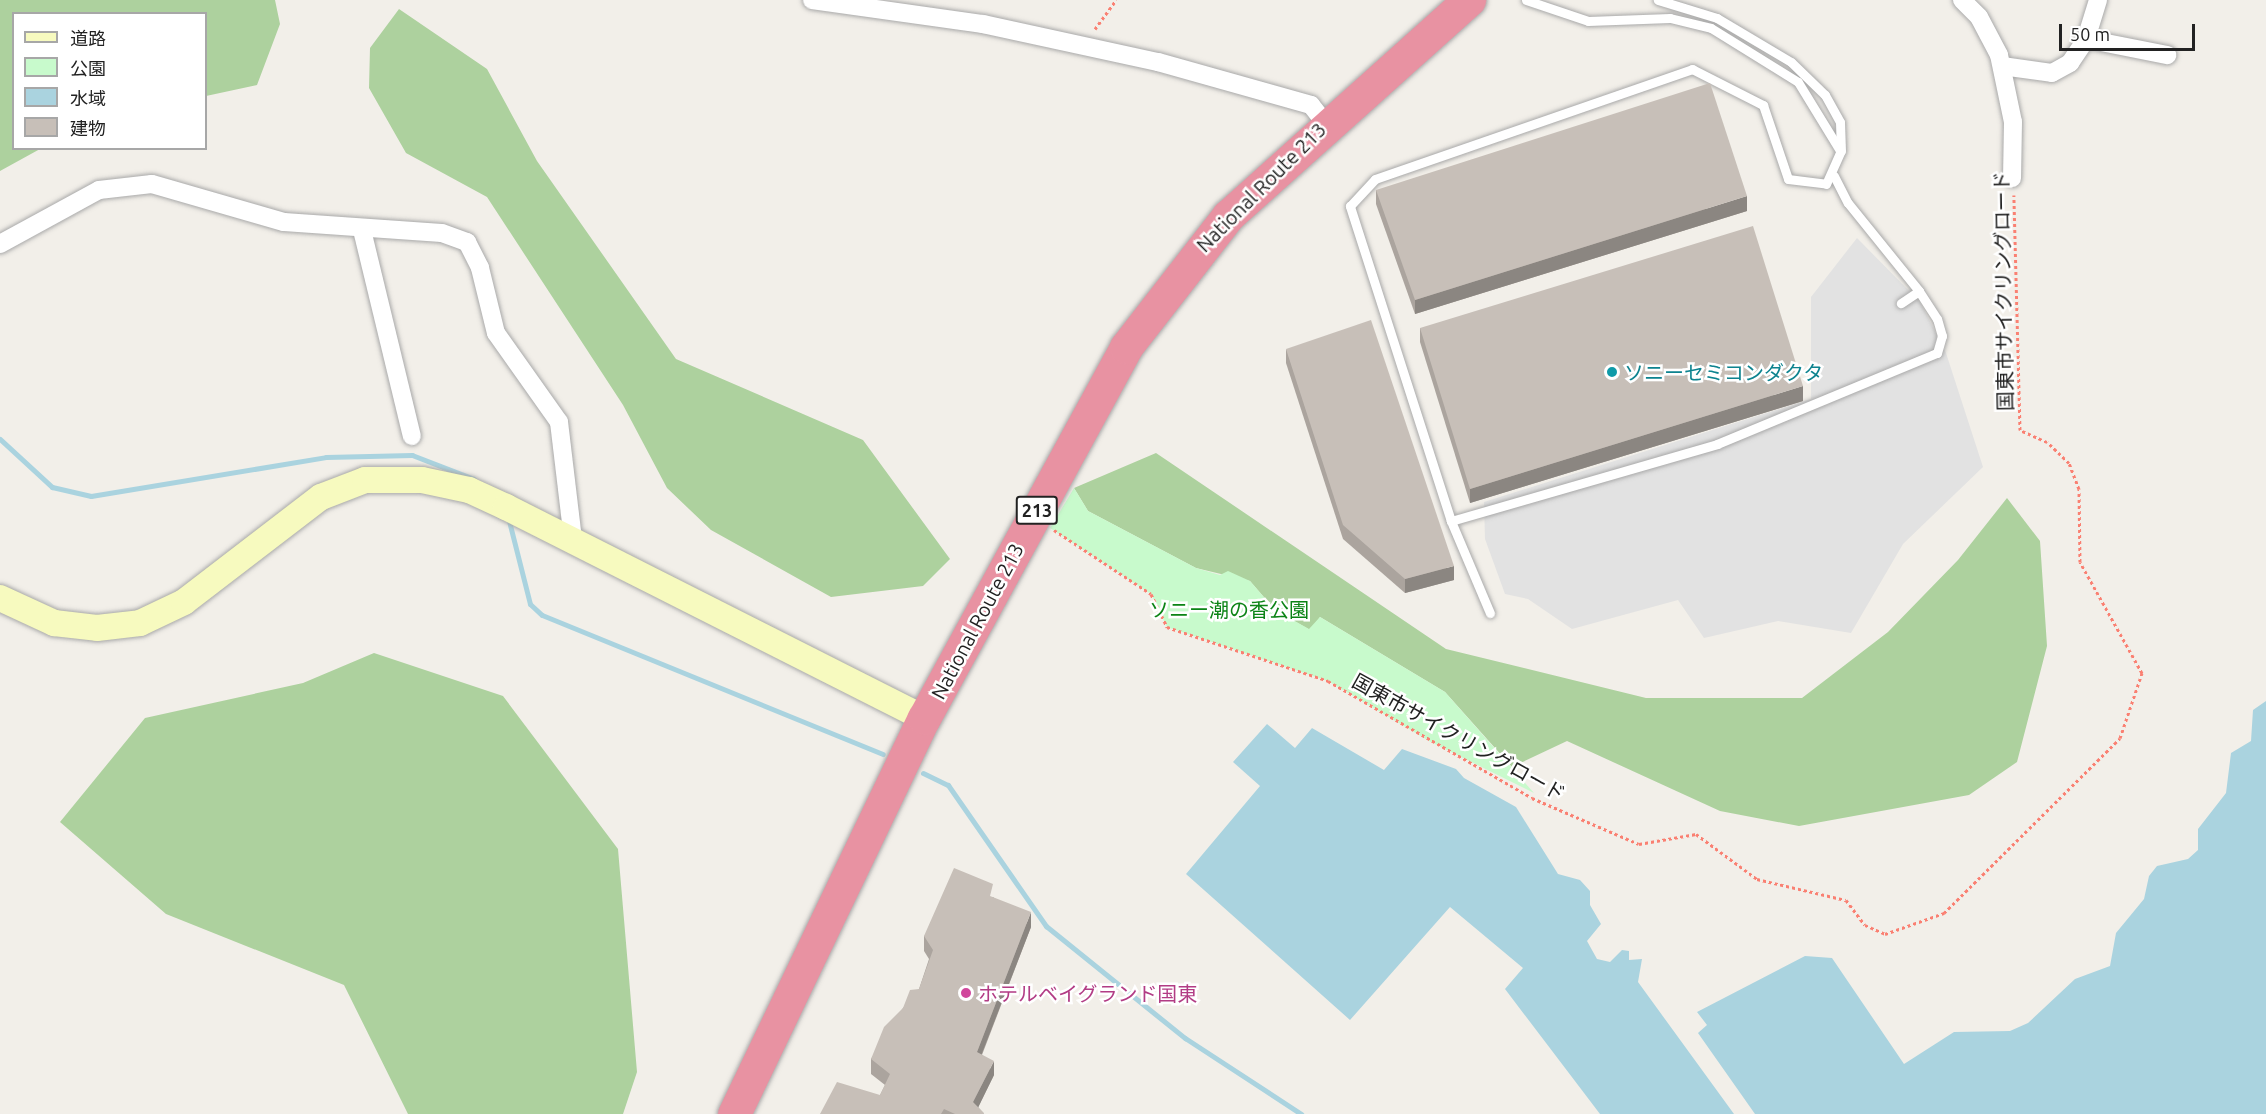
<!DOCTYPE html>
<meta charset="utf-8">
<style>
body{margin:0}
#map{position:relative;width:2266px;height:1114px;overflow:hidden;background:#f2efe9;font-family:Ubuntu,"Noto Sans JP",sans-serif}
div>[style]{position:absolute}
.forest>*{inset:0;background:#add19e}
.park>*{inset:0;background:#c8facc}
.parking>*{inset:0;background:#e2e2e2}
.water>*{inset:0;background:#aad3df}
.stream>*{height:5px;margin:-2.5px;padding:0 2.5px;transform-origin:2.5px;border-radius:2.5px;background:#aad3df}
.path>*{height:3px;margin-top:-1.5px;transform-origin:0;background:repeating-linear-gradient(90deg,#fa8072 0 3px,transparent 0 6px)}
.roads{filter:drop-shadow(0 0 2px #a9a9a9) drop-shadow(0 0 2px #a9a9a9)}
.lane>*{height:9px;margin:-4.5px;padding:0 4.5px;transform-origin:4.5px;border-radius:4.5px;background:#fff}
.street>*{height:18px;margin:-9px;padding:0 9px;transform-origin:9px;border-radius:9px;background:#fff}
.secondary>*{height:26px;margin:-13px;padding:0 13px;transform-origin:13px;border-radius:13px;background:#f7fabf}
.highway>*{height:33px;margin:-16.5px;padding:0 16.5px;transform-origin:16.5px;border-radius:16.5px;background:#e892a2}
.wall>*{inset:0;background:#aba49e}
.shaded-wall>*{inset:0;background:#8b8681}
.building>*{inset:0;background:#c7bfb8}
.dots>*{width:16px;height:16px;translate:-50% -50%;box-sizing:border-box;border:3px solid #fff;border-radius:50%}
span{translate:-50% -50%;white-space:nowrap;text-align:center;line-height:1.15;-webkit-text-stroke:5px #fff;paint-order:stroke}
.shield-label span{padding:2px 4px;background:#fff;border:2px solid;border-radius:4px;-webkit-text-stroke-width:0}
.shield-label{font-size:18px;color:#222;font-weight:700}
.street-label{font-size:20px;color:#222}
.culture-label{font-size:20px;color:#0d838f}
.left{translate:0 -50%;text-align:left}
.park-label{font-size:20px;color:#0c8416}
.hotel-label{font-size:20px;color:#b23c85}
.legend{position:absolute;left:12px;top:12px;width:195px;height:138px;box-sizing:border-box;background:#fff;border:2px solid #a7a7a7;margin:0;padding:8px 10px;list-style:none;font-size:18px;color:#222}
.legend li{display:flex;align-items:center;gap:12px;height:30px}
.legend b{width:30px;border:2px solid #a7a7a7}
.scale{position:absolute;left:2059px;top:24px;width:136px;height:27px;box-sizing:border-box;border:3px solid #222;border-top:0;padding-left:8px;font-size:18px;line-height:21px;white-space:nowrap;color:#222;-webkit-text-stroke:4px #fff;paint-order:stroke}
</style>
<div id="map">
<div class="forest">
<i style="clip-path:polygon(0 0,275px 0,280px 24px,257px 85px,206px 96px,206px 14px,14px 14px,14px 148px,40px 149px,0 171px)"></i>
<i style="clip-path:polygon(399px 9px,487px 69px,537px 161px,676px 359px,863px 440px,950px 559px,923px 586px,831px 597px,711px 530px,667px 488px,623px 405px,487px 197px,406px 153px,369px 88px,370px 48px)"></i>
<i style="clip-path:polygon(1156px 453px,1446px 649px,1646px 698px,1802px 698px,1888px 632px,1958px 560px,2007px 498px,2040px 541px,2047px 646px,2017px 762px,1969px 795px,1799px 826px,1720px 811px,1567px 741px,1512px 767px,1445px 692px,1320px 617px,1310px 630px,1275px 610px,1250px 581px,1196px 568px,1088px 511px,1074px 488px)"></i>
<i style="clip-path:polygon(374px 653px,503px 696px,618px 849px,637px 1072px,623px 1114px,408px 1114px,344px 985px,166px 914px,60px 822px,145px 718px,303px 683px)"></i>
</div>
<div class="park">
<i style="clip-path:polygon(1074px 488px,1088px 511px,1196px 568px,1220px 575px,1228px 571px,1250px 581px,1275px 610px,1309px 629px,1320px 617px,1445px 692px,1534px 793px,1431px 742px,1328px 681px,1167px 627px,1151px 594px,1050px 528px)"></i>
</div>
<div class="parking">
<i style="clip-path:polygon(1857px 238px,1920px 302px,1946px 353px,1983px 467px,1903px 544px,1851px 633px,1778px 621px,1704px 638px,1678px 600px,1572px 629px,1528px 599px,1505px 594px,1485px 539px,1484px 502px,1811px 399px,1811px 297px)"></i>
</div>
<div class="water">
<i style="clip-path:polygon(2266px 701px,2266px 1114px,1755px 1114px,1698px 1033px,1707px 1025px,1697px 1012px,1805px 956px,1832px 958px,1904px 1064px,1954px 1032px,2010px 1031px,2028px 1023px,2075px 979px,2110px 966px,2116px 933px,2144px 899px,2149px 876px,2157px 866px,2188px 859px,2198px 850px,2198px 829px,2226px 793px,2231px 753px,2251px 741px,2253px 710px)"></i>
<i style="clip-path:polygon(1267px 724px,1295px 748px,1312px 728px,1384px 770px,1402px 749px,1456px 769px,1464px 778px,1516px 807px,1558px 874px,1580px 880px,1590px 891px,1590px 905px,1601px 924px,1587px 941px,1597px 959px,1610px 962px,1622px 950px,1629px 951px,1629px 960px,1642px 959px,1638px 982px,1734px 1114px,1600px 1114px,1505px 989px,1523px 968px,1450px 907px,1350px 1020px,1186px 874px,1260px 786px,1233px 762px)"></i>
</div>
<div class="stream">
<i style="left:0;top:439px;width:71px;rotate:42.7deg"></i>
<i style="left:52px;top:487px;width:40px;rotate:13deg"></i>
<i style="left:91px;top:496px;width:238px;rotate:-9.4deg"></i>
<i style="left:326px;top:457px;width:86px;rotate:-1.3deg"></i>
<i style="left:412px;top:455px;width:66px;rotate:21.2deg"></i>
<i style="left:508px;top:517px;width:90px;rotate:75.8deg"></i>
<i style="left:530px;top:604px;width:16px;rotate:43deg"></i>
<i style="left:542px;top:615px;width:368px;rotate:22.2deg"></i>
<i style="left:923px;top:773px;width:28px;rotate:26deg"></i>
<i style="left:948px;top:785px;width:172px;rotate:55.2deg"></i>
<i style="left:1046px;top:926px;width:179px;rotate:38.9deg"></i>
<i style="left:1185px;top:1038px;width:139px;rotate:33.2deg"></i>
</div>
<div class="path">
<i style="left:1095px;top:29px;width:36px;rotate:-54deg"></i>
<i style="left:1054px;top:530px;width:116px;rotate:33.4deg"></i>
<i style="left:1151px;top:594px;width:37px;rotate:64deg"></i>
<i style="left:1167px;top:627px;width:170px;rotate:18.5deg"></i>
<i style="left:1328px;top:681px;width:235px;rotate:29.8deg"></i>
<i style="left:1532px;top:798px;width:116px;rotate:23.3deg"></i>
<i style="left:1639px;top:844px;width:58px;rotate:-10deg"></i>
<i style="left:1696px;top:834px;width:76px;rotate:36.4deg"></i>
<i style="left:1757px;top:879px;width:91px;rotate:13.3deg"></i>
<i style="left:1846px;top:900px;width:31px;rotate:53deg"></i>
<i style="left:1865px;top:925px;width:22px;rotate:24deg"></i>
<i style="left:1885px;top:934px;width:63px;rotate:-19.6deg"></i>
<i style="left:1944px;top:913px;width:248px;rotate:-44.8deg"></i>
<i style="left:2120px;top:738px;width:69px;rotate:-71.3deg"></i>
<i style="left:2142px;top:673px;width:127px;rotate:-119.2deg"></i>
<i style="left:2080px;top:562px;width:73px;rotate:-90.8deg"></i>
<i style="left:2079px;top:489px;width:28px;rotate:-111deg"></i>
<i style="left:2069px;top:463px;width:30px;rotate:-136deg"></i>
<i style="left:2047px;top:442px;width:30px;rotate:-156deg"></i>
<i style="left:2020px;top:430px;width:235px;rotate:-91.5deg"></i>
</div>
<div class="roads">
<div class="lane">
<i style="left:1526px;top:0;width:65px;rotate:18.7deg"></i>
<i style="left:1588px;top:21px;width:82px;rotate:-2.1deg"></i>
<i style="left:1670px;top:18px;width:42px;rotate:13.7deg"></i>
<i style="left:1711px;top:28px;width:102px;rotate:31.8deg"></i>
<i style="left:1798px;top:82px;width:79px;rotate:58.5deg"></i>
<i style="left:1834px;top:176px;width:30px;rotate:63deg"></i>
<i style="left:1848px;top:203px;width:113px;rotate:51.1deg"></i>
<i style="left:1919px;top:291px;width:22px;rotate:146deg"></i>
<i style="left:1451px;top:521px;width:277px;rotate:-16.1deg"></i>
<i style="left:1717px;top:444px;width:238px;rotate:-22.5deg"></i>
<i style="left:1937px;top:353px;width:18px;rotate:-74deg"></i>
<i style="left:1942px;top:336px;width:18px;rotate:-106deg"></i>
<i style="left:1937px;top:319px;width:33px;rotate:-123deg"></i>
<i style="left:1490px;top:613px;width:100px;rotate:-113deg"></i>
<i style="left:1451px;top:521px;width:331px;rotate:-107.8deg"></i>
<i style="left:1350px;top:206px;width:37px;rotate:-47deg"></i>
<i style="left:1375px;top:179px;width:336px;rotate:-19.1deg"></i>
<i style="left:1692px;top:69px;width:80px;rotate:26.9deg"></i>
<i style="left:1763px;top:105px;width:78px;rotate:71.3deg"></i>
<i style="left:1788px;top:179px;width:38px;rotate:7deg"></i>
<i style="left:1826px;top:184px;width:36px;rotate:-66deg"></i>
<i style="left:1841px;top:151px;width:29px;rotate:-92deg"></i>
<i style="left:1840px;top:122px;width:31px;rotate:-119deg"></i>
<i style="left:1825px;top:95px;width:47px;rotate:-135.9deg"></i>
<i style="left:1791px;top:62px;width:86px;rotate:-149.3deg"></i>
<i style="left:1717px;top:18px;width:62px;rotate:-163deg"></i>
</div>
<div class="street">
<i style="left:812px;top:0;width:173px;rotate:8deg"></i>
<i style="left:983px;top:24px;width:179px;rotate:12.3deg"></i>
<i style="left:1158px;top:62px;width:159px;rotate:15.7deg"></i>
<i style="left:1311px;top:105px;width:23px;rotate:52deg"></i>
<i style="left:1962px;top:0;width:24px;rotate:45deg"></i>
<i style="left:1979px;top:17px;width:43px;rotate:62.2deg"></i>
<i style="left:1999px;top:55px;width:68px;rotate:78.2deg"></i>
<i style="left:2013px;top:122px;width:56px;rotate:91deg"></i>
<i style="left:2086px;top:39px;width:83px;rotate:11.2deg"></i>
<i style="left:2002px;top:66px;width:50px;rotate:8deg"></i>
<i style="left:2052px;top:73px;width:21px;rotate:-29deg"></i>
<i style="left:2070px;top:63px;width:29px;rotate:-56deg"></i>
<i style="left:2086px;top:39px;width:41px;rotate:-72.9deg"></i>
<i style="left:362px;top:230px;width:212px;rotate:76.4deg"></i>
<i style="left:0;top:244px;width:113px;rotate:-28.6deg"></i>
<i style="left:99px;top:190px;width:53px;rotate:-6.5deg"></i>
<i style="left:152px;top:184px;width:137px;rotate:16.1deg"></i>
<i style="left:284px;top:222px;width:158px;rotate:4deg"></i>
<i style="left:442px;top:233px;width:27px;rotate:20deg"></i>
<i style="left:467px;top:242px;width:29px;rotate:63deg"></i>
<i style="left:480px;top:268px;width:67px;rotate:76.2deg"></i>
<i style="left:496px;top:333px;width:109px;rotate:54.7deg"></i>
<i style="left:559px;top:422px;width:119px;rotate:83.2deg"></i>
</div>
<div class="secondary">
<i style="left:0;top:598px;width:60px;rotate:24.8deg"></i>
<i style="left:54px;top:623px;width:43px;rotate:6.6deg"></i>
<i style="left:97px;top:628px;width:43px;rotate:-6.6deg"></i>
<i style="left:140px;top:623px;width:49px;rotate:-25.5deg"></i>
<i style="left:184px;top:602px;width:173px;rotate:-37.5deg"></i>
<i style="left:321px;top:497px;width:47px;rotate:-21.1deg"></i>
<i style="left:365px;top:480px;width:57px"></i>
<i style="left:422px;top:480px;width:48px;rotate:12deg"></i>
<i style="left:469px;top:490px;width:41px;rotate:24.7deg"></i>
<i style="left:506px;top:507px;width:468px;rotate:26.8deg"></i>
</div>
<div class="highway">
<i style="left:734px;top:1114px;width:439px;rotate:-64.4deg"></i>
<i style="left:924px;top:718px;width:422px;rotate:-61.4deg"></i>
<i style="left:1126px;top:347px;width:166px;rotate:-52.1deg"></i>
<i style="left:1228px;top:216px;width:324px;rotate:-41.9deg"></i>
</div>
</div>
<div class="wall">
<i style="clip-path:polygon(1376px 190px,1747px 211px,1415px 314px,1376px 204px)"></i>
<i style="clip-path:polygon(1420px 328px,1803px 401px,1470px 503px,1420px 342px)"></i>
<i style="clip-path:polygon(1286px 349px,1454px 580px,1405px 593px,1343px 539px,1286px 363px)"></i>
<i style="clip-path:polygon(993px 897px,1031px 927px,982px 1055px,994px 1075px,978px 1107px,984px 1114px,820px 1114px,880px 1095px,885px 1085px,871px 1074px,871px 1059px,903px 1008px,919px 989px,929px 959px,924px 951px,924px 936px)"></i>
</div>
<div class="shaded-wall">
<i style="clip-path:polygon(1747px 196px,1747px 211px,1415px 314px,1415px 300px)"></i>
<i style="clip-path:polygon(1803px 386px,1803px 401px,1470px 503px,1470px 489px)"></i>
<i style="clip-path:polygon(1454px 566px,1454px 580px,1405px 593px,1405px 579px)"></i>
<i style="clip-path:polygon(1031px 912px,1031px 927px,977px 1066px,977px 1052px)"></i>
<i style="clip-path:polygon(994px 1061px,994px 1075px,975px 1114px,973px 1102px)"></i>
</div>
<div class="building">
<i style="clip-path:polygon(1710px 83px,1747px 196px,1415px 300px,1376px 190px)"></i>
<i style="clip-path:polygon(1753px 226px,1803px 386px,1470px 489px,1420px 328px)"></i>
<i style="clip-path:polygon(1371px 320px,1454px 566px,1405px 579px,1343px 525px,1286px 349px)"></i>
<i style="clip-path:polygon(954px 868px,993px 884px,990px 896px,1031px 912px,977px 1052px,994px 1061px,973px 1102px,984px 1113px,983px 1114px,955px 1114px,944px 1109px,941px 1114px,820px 1114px,837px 1082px,880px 1095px,890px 1074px,871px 1059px,884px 1027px,903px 1008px,910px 990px,919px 989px,933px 950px,924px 936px)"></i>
</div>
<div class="dots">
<i style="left:1612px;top:372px;background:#0f9aa8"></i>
<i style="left:966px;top:993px;background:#d1479c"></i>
</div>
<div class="shield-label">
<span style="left:1037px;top:510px">213</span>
</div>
<div class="street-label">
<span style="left:1261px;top:187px;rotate:-45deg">National Route 213</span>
<span style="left:2003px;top:291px;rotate:-91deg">国東市サイクリングロード</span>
<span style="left:977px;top:621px;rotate:-62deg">National Route 213</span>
<span style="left:1459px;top:737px;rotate:29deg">国東市サイクリングロード</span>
</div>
<div class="culture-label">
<span class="left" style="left:1624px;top:372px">ソニーセミコンダクタ</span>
</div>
<div class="park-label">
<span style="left:1229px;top:609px">ソニー潮の香公園</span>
</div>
<div class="hotel-label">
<span class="left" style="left:978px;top:993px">ホテルベイグランド国東</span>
</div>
<ul class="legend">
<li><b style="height:8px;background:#f7fabf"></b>道路</li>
<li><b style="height:16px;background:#c8facc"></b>公園</li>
<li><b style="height:16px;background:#aad3df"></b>水域</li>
<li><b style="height:16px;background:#c7bfb8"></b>建物</li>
</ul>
<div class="scale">50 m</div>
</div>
